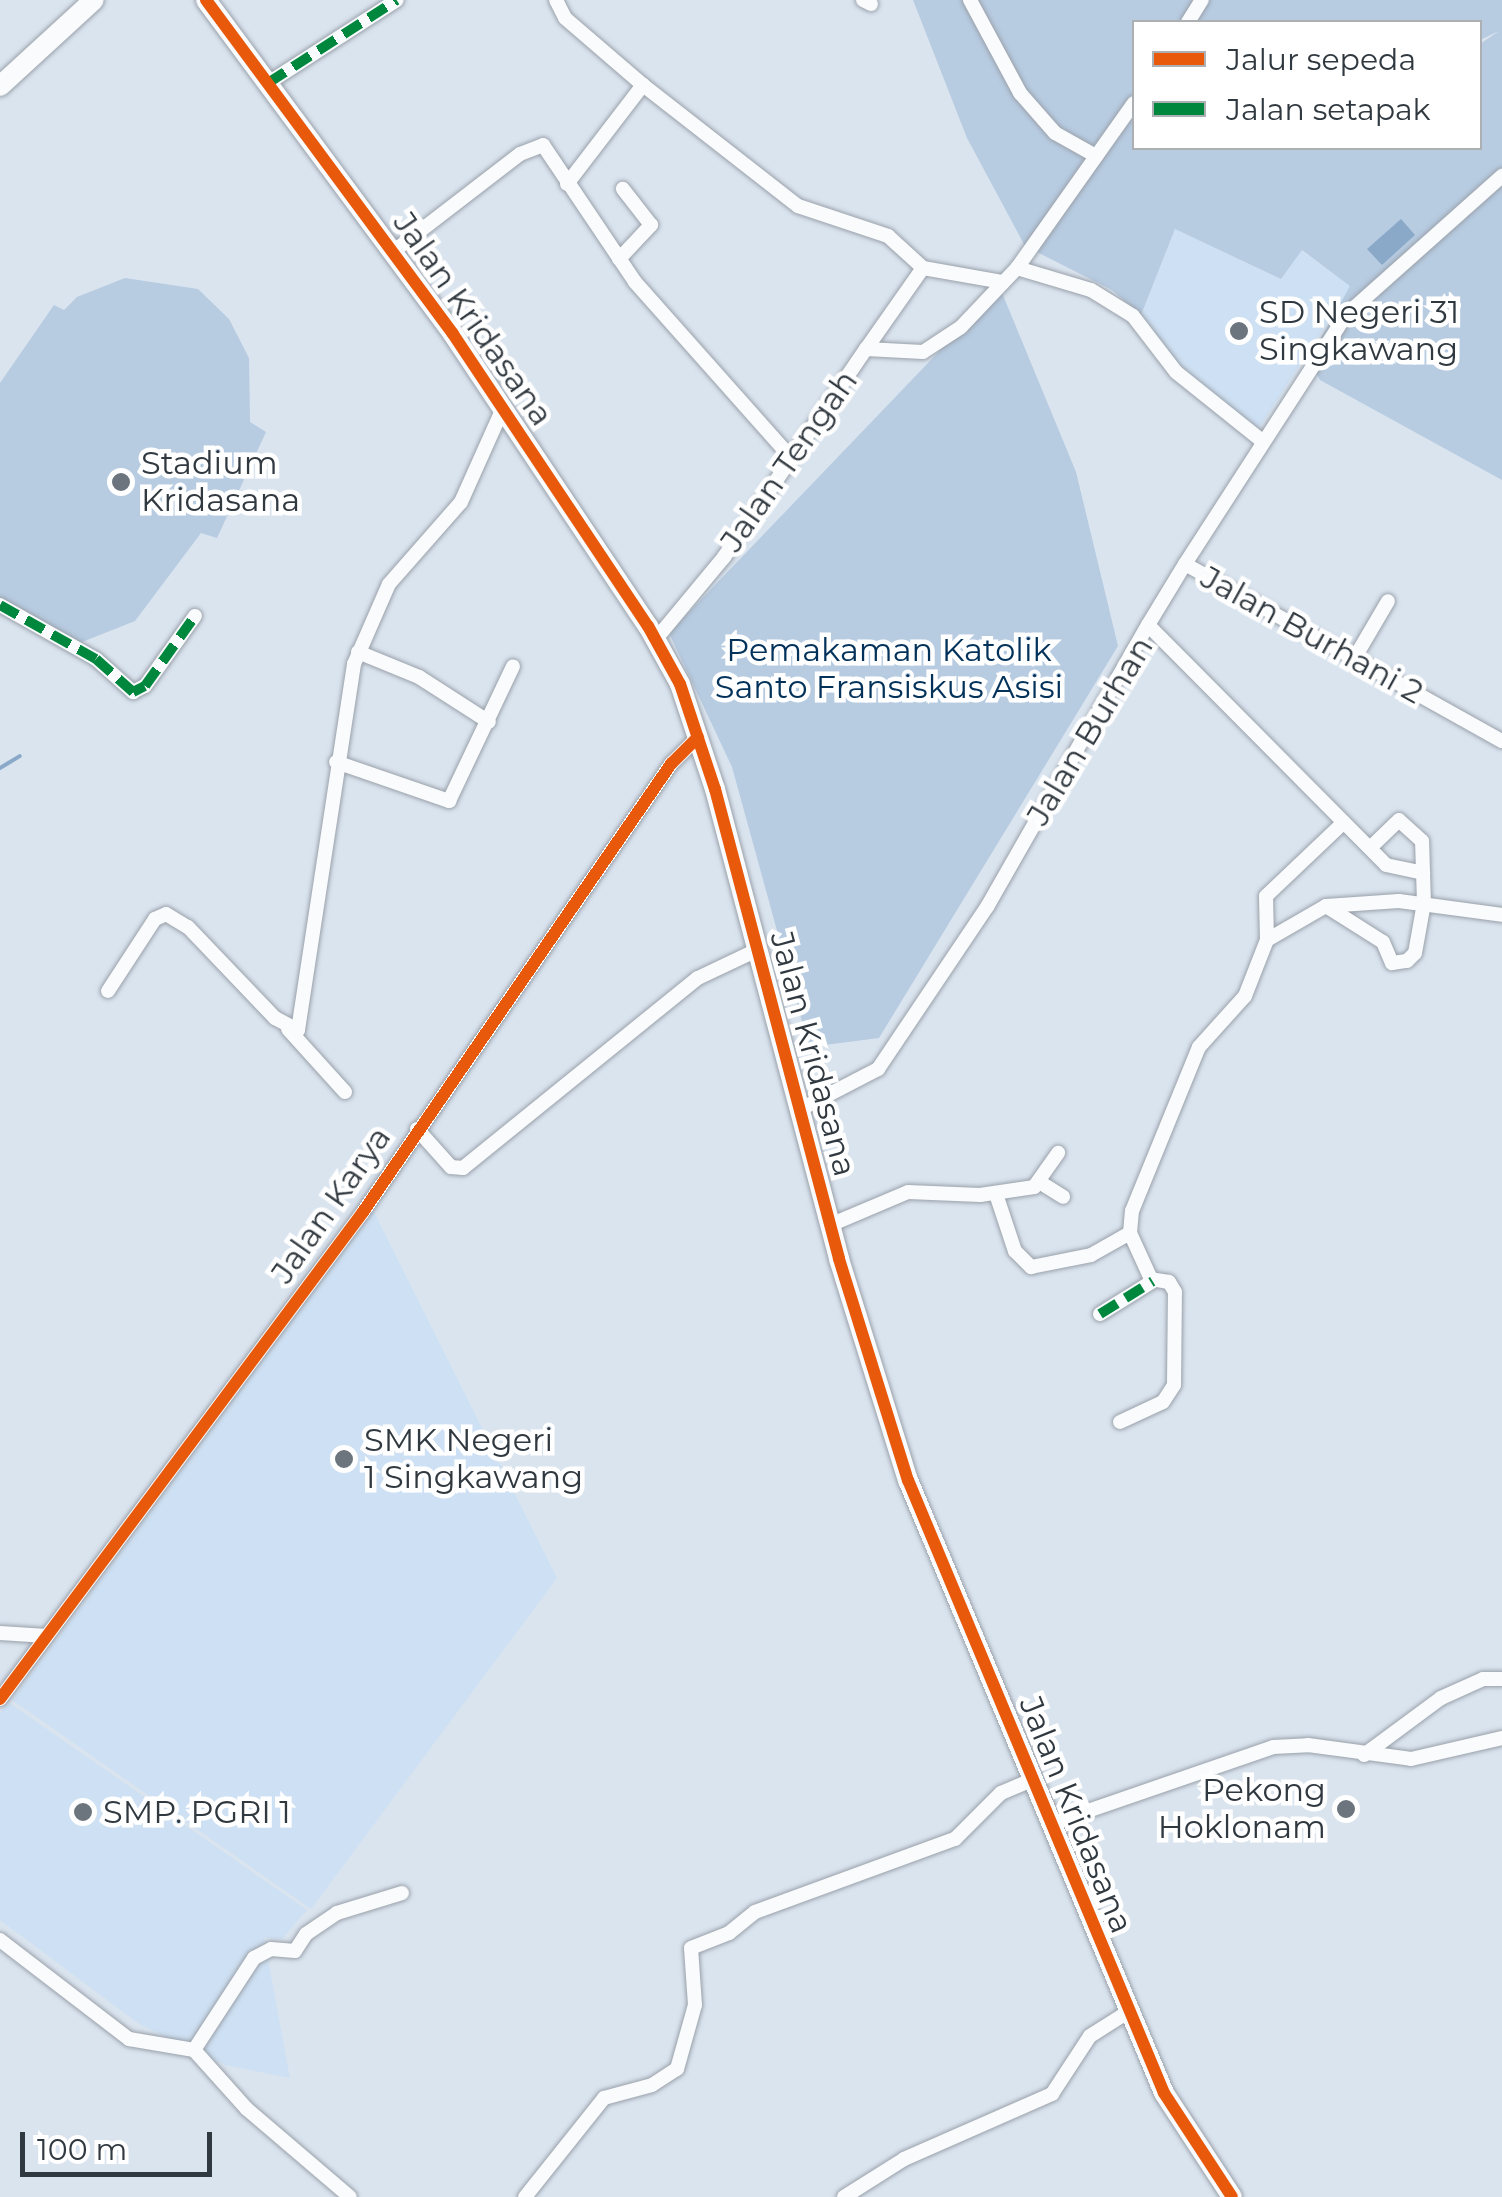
<!DOCTYPE html>
<style>
body{margin:0}
#map{position:relative;width:1502px;height:2197px;overflow:hidden;background:#dae4ef;font-family:Montserrat,sans-serif}
div>[style]{position:absolute}
.built>*{inset:0;background:#cee0f3}
.green>*{inset:0;background:#b7cbe1}
.water>*{inset:0;background:#8aa9c9}
.stream>*{height:4px;margin:-2px;padding:0 2px;transform-origin:2px;border-radius:2px;background:#8aa9c9}
.roads{filter:drop-shadow(0 0 2px #9aa1aa) drop-shadow(0 0 2px #9aa1aa)}
.street>*{height:14px;margin:-7px;padding:0 7px;transform-origin:7px;border-radius:7px;background:#f9fbfd}
.secondary>*{height:20px;margin:-10px;padding:0 10px;transform-origin:10px;border-radius:10px;background:#f9fbfd}
.quiet>*{height:10px;margin-top:-5px;transform-origin:0;background:repeating-linear-gradient(90deg,#00873e 0 20px,transparent 0 30px)}
.cycleway>*{height:12px;margin:-6px;padding:0 6px;transform-origin:6px;border-radius:6px;background:#e8590c}
.dots>*{width:28px;height:28px;translate:-50% -50%;box-sizing:border-box;border:5px solid #fff;border-radius:50%}
span{translate:-50% -50%;white-space:nowrap;text-align:center;line-height:1.15;-webkit-text-stroke:9px #fff;paint-order:stroke}
.poi-label{font-size:32px;color:#313940}
.left{translate:0 -50%;text-align:left}
.right{translate:-100% -50%;text-align:right}
.street-label{font-size:32px;color:#313940}
.park-label{font-size:32px;color:#02325a}
.legend{position:absolute;left:1132px;top:20px;width:350px;height:130px;box-sizing:border-box;background:#fff;border:2px solid #adb0b3;margin:0;padding:12px 18px;list-style:none;font-size:30px;color:#313940}
.legend li{display:flex;align-items:center;gap:20px;height:50px}
.legend b{width:50px;border:2px solid #adb0b3}
.scale{position:absolute;left:20px;top:2132px;width:192px;height:45px;box-sizing:border-box;border:5px solid #313940;border-top:0;padding-left:12px;font-size:30px;line-height:35px;white-space:nowrap;color:#313940;-webkit-text-stroke:8px #fff;paint-order:stroke}
</style>
<div id="map">
<div class="built">
<i style="clip-path:polygon(1175px 229px,1281px 279px,1301px 250px,1351px 286px,1257px 431px,1174px 370px,1141px 315px)"></i>
<i style="clip-path:polygon(373px 1210px,557px 1578px,311px 1909px,12px 1700px)"></i>
<i style="clip-path:polygon(8px 1702px,307px 1910px,282px 1939px,264px 1938px,290px 2078px,225px 2065px,139px 2024px,0 1920px,0 1713px)"></i>
</div>
<div class="green">
<i style="clip-path:polygon(evenodd,913px 0,1502px 0,1502px 480px,1320px 380px,1309px 359px,1350px 286px,1302px 250px,1281px 279px,1175px 229px,1141px 315px,1112px 290px,1025px 246px,967px 138px,913px 0,1134px 22px,1480px 22px,1480px 40px,1499px 31px,1480px 44px,1480px 148px,1134px 148px,1134px 22px)"></i>
<i style="clip-path:polygon(125px 278px,198px 289px,229px 319px,249px 358px,250px 422px,266px 432px,217px 538px,201px 533px,135px 621px,77px 644px,0 600px,0 383px,54px 305px,64px 310px,77px 297px)"></i>
<i style="clip-path:polygon(1000px 288px,1076px 472px,1118px 646px,879px 1038px,809px 1047px,732px 767px,669px 633px)"></i>
</div>
<div class="water">
<i style="clip-path:polygon(1401px 219px,1415px 235px,1382px 265px,1367px 249px)"></i>
</div>
<div class="stream">
<i style="left:0;top:768px;width:23px;rotate:-31deg"></i>
</div>
<div class="roads">
<div class="street">
<i style="left:556px;top:0;width:20px;rotate:63deg"></i>
<i style="left:565px;top:18px;width:103px;rotate:40.7deg"></i>
<i style="left:643px;top:85px;width:197px;rotate:38deg"></i>
<i style="left:798px;top:206px;width:95px;rotate:18.4deg"></i>
<i style="left:888px;top:236px;width:47px;rotate:42.4deg"></i>
<i style="left:923px;top:268px;width:80px;rotate:10deg"></i>
<i style="left:863px;top:0;width:9px;rotate:27deg"></i>
<i style="left:970px;top:0;width:106px;rotate:61.7deg"></i>
<i style="left:1020px;top:93px;width:53px;rotate:48.8deg"></i>
<i style="left:1055px;top:133px;width:47px;rotate:29.3deg"></i>
<i style="left:1188px;top:22px;width:26px;rotate:-58deg"></i>
<i style="left:268px;top:83px;width:153px;rotate:-32.8deg"></i>
<i style="left:567px;top:184px;width:125px;rotate:-52.5deg"></i>
<i style="left:394px;top:251px;width:159px;rotate:-37.6deg"></i>
<i style="left:520px;top:154px;width:25px;rotate:-21deg"></i>
<i style="left:543px;top:145px;width:165px;rotate:56.1deg"></i>
<i style="left:635px;top:282px;width:235px;rotate:48.4deg"></i>
<i style="left:619px;top:259px;width:47px;rotate:-46.7deg"></i>
<i style="left:651px;top:225px;width:46px;rotate:-127.9deg"></i>
<i style="left:1017px;top:268px;width:77px;rotate:16.6deg"></i>
<i style="left:1091px;top:290px;width:49px;rotate:31.8deg"></i>
<i style="left:1133px;top:316px;width:71px;rotate:52.5deg"></i>
<i style="left:1176px;top:372px;width:110px;rotate:38.7deg"></i>
<i style="left:866px;top:349px;width:99px;rotate:-54.9deg"></i>
<i style="left:1185px;top:564px;width:298px;rotate:-57.1deg"></i>
<i style="left:1347px;top:314px;width:208px;rotate:-41.7deg"></i>
<i style="left:0;top:605px;width:110px;rotate:29.4deg"></i>
<i style="left:96px;top:659px;width:50px;rotate:41.7deg"></i>
<i style="left:133px;top:692px;width:13px;rotate:-27deg"></i>
<i style="left:145px;top:686px;width:86px;rotate:-54.5deg"></i>
<i style="left:1148px;top:625px;width:71px;rotate:-58.8deg"></i>
<i style="left:1185px;top:564px;width:363px;rotate:29.2deg"></i>
<i style="left:656px;top:639px;width:107px;rotate:-50.3deg"></i>
<i style="left:724px;top:557px;width:252px;rotate:-55.7deg"></i>
<i style="left:866px;top:349px;width:57px;rotate:3deg"></i>
<i style="left:923px;top:352px;width:45px;rotate:-33.3deg"></i>
<i style="left:961px;top:327px;width:81px;rotate:-46.5deg"></i>
<i style="left:1017px;top:268px;width:202px;rotate:-54.7deg"></i>
<i style="left:358px;top:652px;width:66px;rotate:22.3deg"></i>
<i style="left:419px;top:677px;width:83px;rotate:32.7deg"></i>
<i style="left:1354px;top:659px;width:67px;rotate:-59.6deg"></i>
<i style="left:336px;top:762px;width:120px;rotate:19deg"></i>
<i style="left:449px;top:801px;width:149px;rotate:-64.6deg"></i>
<i style="left:1343px;top:823px;width:106px;rotate:136.5deg"></i>
<i style="left:1266px;top:896px;width:44px;rotate:88.7deg"></i>
<i style="left:1267px;top:940px;width:68px;rotate:-30deg"></i>
<i style="left:1326px;top:906px;width:67px;rotate:32.3deg"></i>
<i style="left:1383px;top:942px;width:23px;rotate:67deg"></i>
<i style="left:1392px;top:963px;width:15px;rotate:-8deg"></i>
<i style="left:1407px;top:961px;width:11px;rotate:-45deg"></i>
<i style="left:1415px;top:953px;width:51px;rotate:-79.8deg"></i>
<i style="left:1424px;top:903px;width:62px;rotate:-91.8deg"></i>
<i style="left:1422px;top:841px;width:31px;rotate:-138deg"></i>
<i style="left:1399px;top:820px;width:40px;rotate:136deg"></i>
<i style="left:1326px;top:906px;width:73px;rotate:-3.9deg"></i>
<i style="left:1399px;top:901px;width:104px;rotate:7.7deg"></i>
<i style="left:108px;top:991px;width:86px;rotate:-56.9deg"></i>
<i style="left:155px;top:919px;width:12px;rotate:-24deg"></i>
<i style="left:166px;top:914px;width:26px;rotate:31deg"></i>
<i style="left:188px;top:927px;width:126px;rotate:46.3deg"></i>
<i style="left:275px;top:1018px;width:26px;rotate:28deg"></i>
<i style="left:298px;top:1030px;width:370px;rotate:-81.3deg"></i>
<i style="left:354px;top:664px;width:87px;rotate:-66.4deg"></i>
<i style="left:389px;top:584px;width:109px;rotate:-48.7deg"></i>
<i style="left:461px;top:502px;width:103px;rotate:-65.9deg"></i>
<i style="left:288px;top:1029px;width:85px;rotate:47.9deg"></i>
<i style="left:799px;top:1110px;width:89px;rotate:-27.4deg"></i>
<i style="left:878px;top:1069px;width:195px;rotate:-56.1deg"></i>
<i style="left:987px;top:907px;width:325px;rotate:-60.3deg"></i>
<i style="left:1148px;top:625px;width:338px;rotate:45.2deg"></i>
<i style="left:1386px;top:865px;width:38px;rotate:12deg"></i>
<i style="left:417px;top:1129px;width:51px;rotate:48.2deg"></i>
<i style="left:451px;top:1167px;width:12px;rotate:5deg"></i>
<i style="left:463px;top:1168px;width:302px;rotate:-39deg"></i>
<i style="left:698px;top:978px;width:65px;rotate:-25.4deg"></i>
<i style="left:1041px;top:1183px;width:26px;rotate:32deg"></i>
<i style="left:996px;top:1194px;width:60px;rotate:71.6deg"></i>
<i style="left:1015px;top:1251px;width:23px;rotate:45deg"></i>
<i style="left:1031px;top:1267px;width:61px;rotate:-11.3deg"></i>
<i style="left:1091px;top:1255px;width:45px;rotate:-29.4deg"></i>
<i style="left:830px;top:1225px;width:85px;rotate:-22.9deg"></i>
<i style="left:908px;top:1192px;width:72px;rotate:2.4deg"></i>
<i style="left:980px;top:1195px;width:55px;rotate:-8.4deg"></i>
<i style="left:1034px;top:1187px;width:42px;rotate:-54.8deg"></i>
<i style="left:1100px;top:1314px;width:62px;rotate:-31.9deg"></i>
<i style="left:1120px;top:1422px;width:47px;rotate:-24.9deg"></i>
<i style="left:1163px;top:1402px;width:20px;rotate:-57deg"></i>
<i style="left:1174px;top:1385px;width:93px;rotate:-89.4deg"></i>
<i style="left:1175px;top:1292px;width:12px;rotate:-121deg"></i>
<i style="left:1169px;top:1282px;width:18px;rotate:-171deg"></i>
<i style="left:1151px;top:1279px;width:51px;rotate:-114.5deg"></i>
<i style="left:1130px;top:1233px;width:22px;rotate:-85deg"></i>
<i style="left:1132px;top:1211px;width:177px;rotate:-67.8deg"></i>
<i style="left:1199px;top:1047px;width:69px;rotate:-48deg"></i>
<i style="left:1245px;top:996px;width:60px;rotate:-68.6deg"></i>
<i style="left:0;top:1633px;width:47px;rotate:3.7deg"></i>
<i style="left:0;top:1699px;width:607px;rotate:-53.3deg"></i>
<i style="left:363px;top:1212px;width:544px;rotate:-55.49deg"></i>
<i style="left:671px;top:764px;width:38px;rotate:-45deg"></i>
<i style="left:1364px;top:1755px;width:96px;rotate:-36.5deg"></i>
<i style="left:1441px;top:1698px;width:46px;rotate:-24.3deg"></i>
<i style="left:1483px;top:1679px;width:19px"></i>
<i style="left:1050px;top:1824px;width:236px;rotate:-19deg"></i>
<i style="left:1273px;top:1747px;width:35px;rotate:-3deg"></i>
<i style="left:1308px;top:1745px;width:104px;rotate:7.7deg"></i>
<i style="left:1411px;top:1759px;width:93px;rotate:-13deg"></i>
<i style="left:0;top:1940px;width:163px;rotate:37.5deg"></i>
<i style="left:129px;top:2039px;width:66px;rotate:9.6deg"></i>
<i style="left:194px;top:2050px;width:79px;rotate:48.1deg"></i>
<i style="left:247px;top:2109px;width:135px;rotate:40.5deg"></i>
<i style="left:194px;top:2050px;width:110px;rotate:-56.9deg"></i>
<i style="left:254px;top:1958px;width:19px;rotate:-28deg"></i>
<i style="left:271px;top:1949px;width:24px;rotate:5deg"></i>
<i style="left:295px;top:1951px;width:20px;rotate:-57deg"></i>
<i style="left:306px;top:1934px;width:37px;rotate:-34deg"></i>
<i style="left:337px;top:1913px;width:68px;rotate:-17.1deg"></i>
<i style="left:525px;top:2197px;width:127px;rotate:-51.4deg"></i>
<i style="left:604px;top:2098px;width:50px;rotate:-15.2deg"></i>
<i style="left:652px;top:2085px;width:30px;rotate:-33deg"></i>
<i style="left:677px;top:2069px;width:66px;rotate:-74.3deg"></i>
<i style="left:695px;top:2005px;width:57px;rotate:-94deg"></i>
<i style="left:691px;top:1948px;width:41px;rotate:-21.5deg"></i>
<i style="left:729px;top:1933px;width:33px;rotate:-39deg"></i>
<i style="left:755px;top:1912px;width:213px;rotate:-20.1deg"></i>
<i style="left:955px;top:1839px;width:65px;rotate:-45deg"></i>
<i style="left:1001px;top:1793px;width:34px;rotate:-23deg"></i>
<i style="left:844px;top:2197px;width:71px;rotate:-32.3deg"></i>
<i style="left:904px;top:2159px;width:162px;rotate:-23.7deg"></i>
<i style="left:1052px;top:2094px;width:69px;rotate:-56.8deg"></i>
<i style="left:1090px;top:2036px;width:45px;rotate:-32.3deg"></i>
</div>
<div class="secondary">
<i style="left:206px;top:0;width:415px;rotate:53.5deg"></i>
<i style="left:453px;top:334px;width:351px;rotate:56.3deg"></i>
<i style="left:648px;top:626px;width:66px;rotate:61.1deg"></i>
<i style="left:680px;top:684px;width:111px;rotate:71.6deg"></i>
<i style="left:715px;top:789px;width:486px;rotate:75.2deg"></i>
<i style="left:839px;top:1259px;width:232px;rotate:72.7deg"></i>
<i style="left:908px;top:1480px;width:664px;rotate:67.33deg"></i>
<i style="left:1164px;top:2093px;width:124px;rotate:56.8deg"></i>
<i style="left:0;top:86px;width:127px;rotate:-42.5deg"></i>
</div>
</div>
<div class="quiet">
<i style="left:268px;top:83px;width:153px;rotate:-32.8deg"></i>
<i style="left:0;top:605px;width:110px;rotate:29.4deg"></i>
<i style="left:96px;top:659px;width:50px;rotate:41.7deg"></i>
<i style="left:133px;top:692px;width:13px;rotate:-27deg"></i>
<i style="left:145px;top:686px;width:86px;rotate:-54.5deg"></i>
<i style="left:1100px;top:1314px;width:62px;rotate:-31.9deg"></i>
</div>
<div class="cycleway">
<i style="left:206px;top:0;width:415px;rotate:53.5deg"></i>
<i style="left:453px;top:334px;width:351px;rotate:56.3deg"></i>
<i style="left:648px;top:626px;width:66px;rotate:61.1deg"></i>
<i style="left:680px;top:684px;width:111px;rotate:71.6deg"></i>
<i style="left:715px;top:789px;width:486px;rotate:75.2deg"></i>
<i style="left:839px;top:1259px;width:232px;rotate:72.7deg"></i>
<i style="left:908px;top:1480px;width:664px;rotate:67.33deg"></i>
<i style="left:1164px;top:2093px;width:124px;rotate:56.8deg"></i>
<i style="left:0;top:1699px;width:607px;rotate:-53.3deg"></i>
<i style="left:363px;top:1212px;width:544px;rotate:-55.49deg"></i>
<i style="left:671px;top:764px;width:38px;rotate:-45deg"></i>
</div>
<div class="dots">
<i style="left:1239px;top:331px;background:#6c757d"></i>
<i style="left:121px;top:482px;background:#6c757d"></i>
<i style="left:344px;top:1459px;background:#6c757d"></i>
<i style="left:1346px;top:1809px;background:#6c757d"></i>
<i style="left:83px;top:1812px;background:#6c757d"></i>
</div>
<div class="poi-label">
<span class="left" style="left:1259px;top:331px">SD Negeri 31<br>Singkawang</span>
<span class="left" style="left:141px;top:482px">Stadium<br>Kridasana</span>
<span class="left" style="left:364px;top:1459px">SMK Negeri<br>1 Singkawang</span>
<span class="right" style="left:1326px;top:1809px">Pekong<br>Hoklonam</span>
<span class="left" style="left:103px;top:1812px">SMP. PGRI 1</span>
</div>
<div class="street-label">
<span style="left:473px;top:319px;rotate:55deg">Jalan Kridasana</span>
<span style="left:789px;top:461px;rotate:-55deg">Jalan Tengah</span>
<span style="left:1312px;top:635px;rotate:29deg">Jalan Burhani 2</span>
<span style="left:1090px;top:731px;rotate:-59deg">Jalan Burhan</span>
<span style="left:813px;top:1054px;rotate:75deg">Jalan Kridasana</span>
<span style="left:331px;top:1205px;rotate:-55deg">Jalan Karya</span>
<span style="left:1076px;top:1815px;rotate:68deg">Jalan Kridasana</span>
</div>
<div class="park-label">
<span style="left:889px;top:669px">Pemakaman Katolik<br>Santo Fransiskus Asisi</span>
</div>
<ul class="legend">
<li><b style="height:12px;background:#e8590c"></b>Jalur sepeda</li>
<li><b style="height:12px;background:#00873e"></b>Jalan setapak</li>
</ul>
<div class="scale">100 m</div>
</div>
